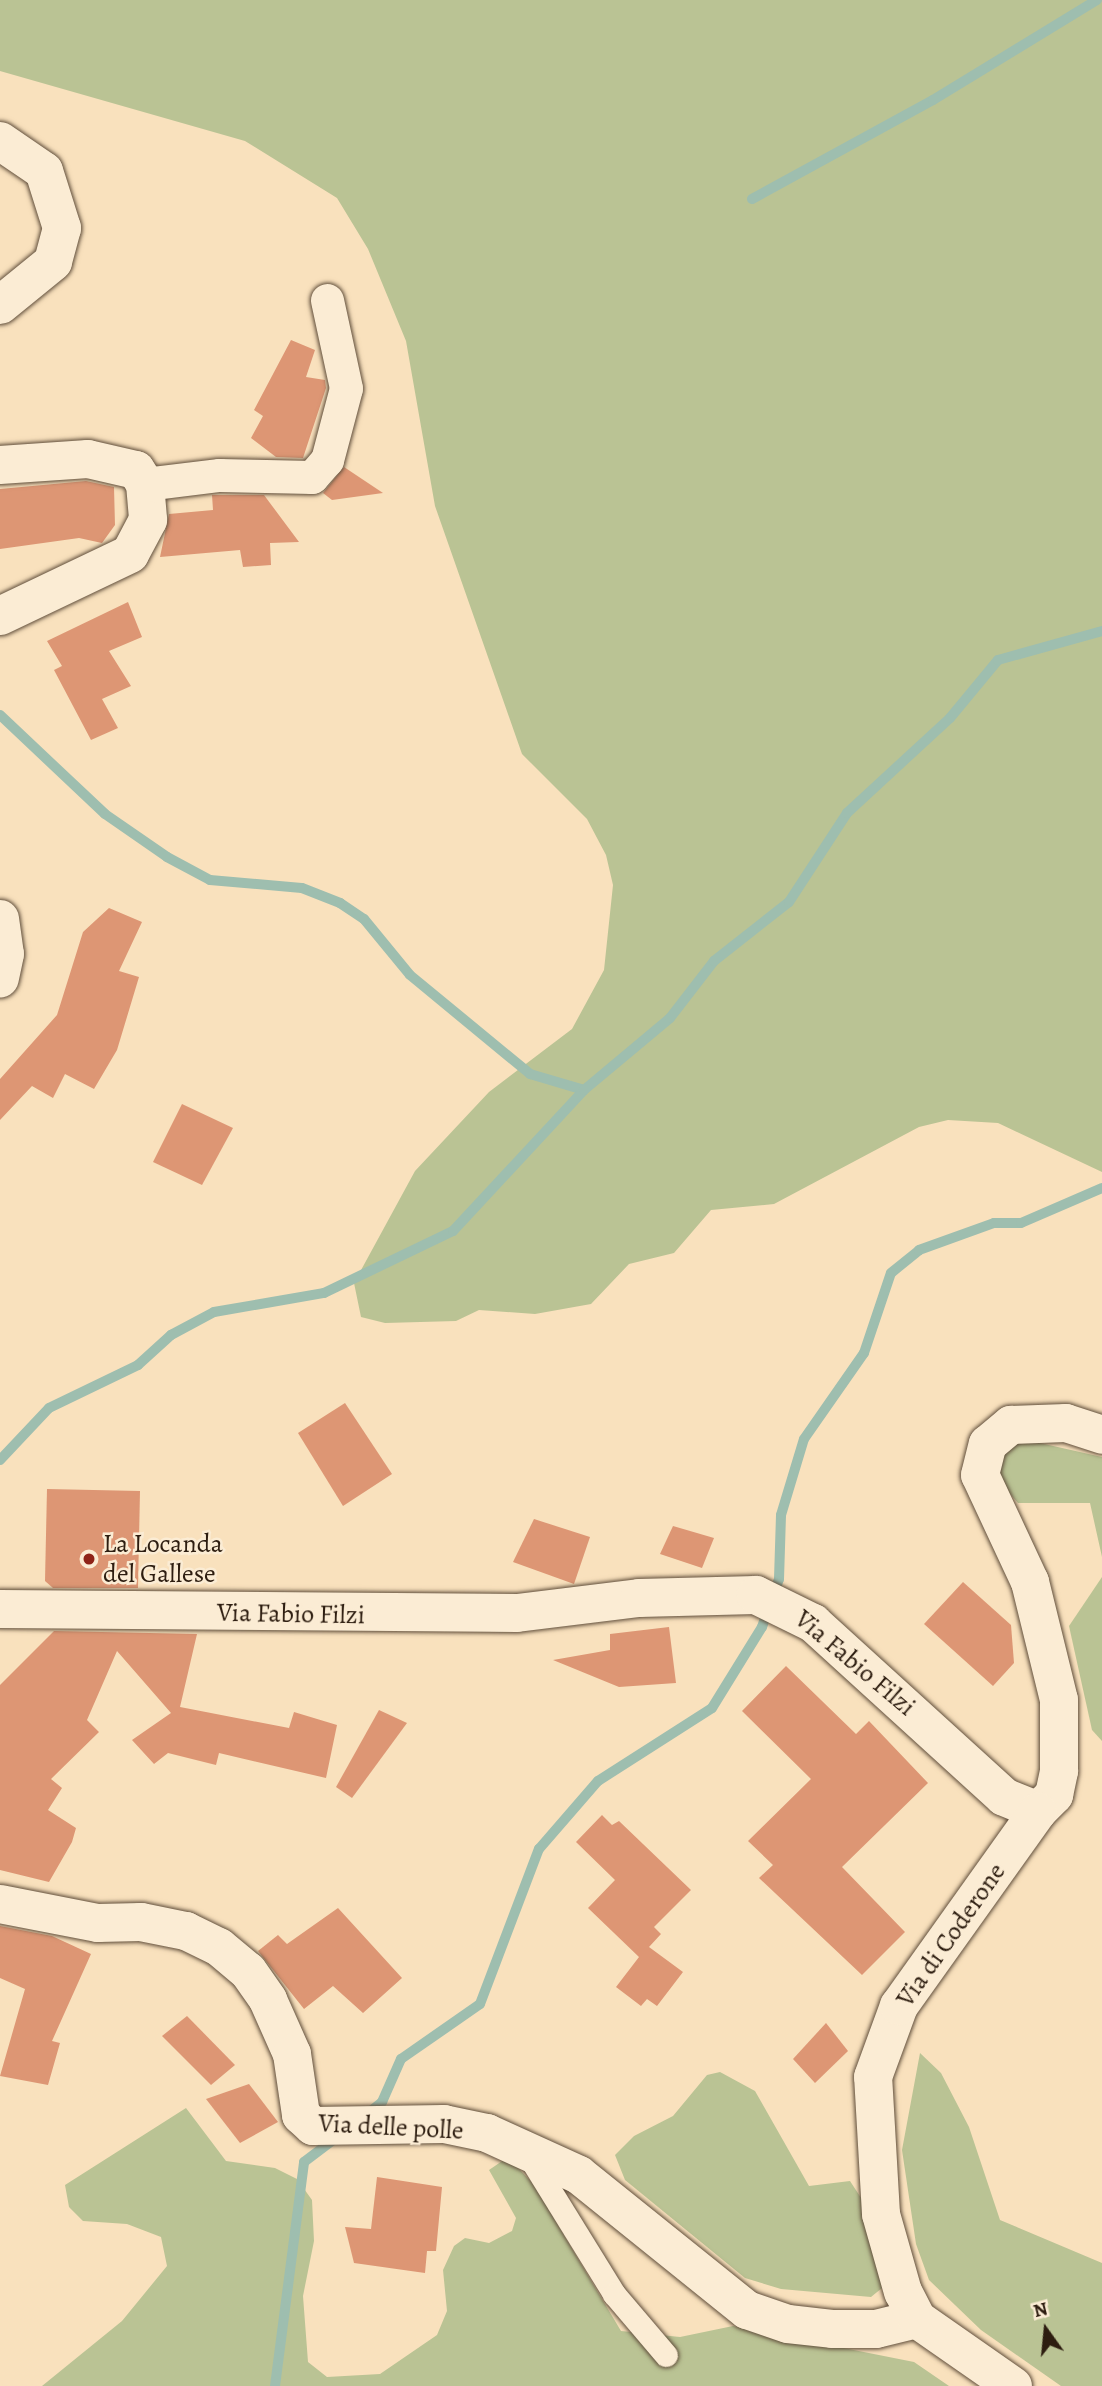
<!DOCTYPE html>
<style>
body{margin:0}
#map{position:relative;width:1102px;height:2386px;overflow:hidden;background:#f9e1bd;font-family:Alegreya,serif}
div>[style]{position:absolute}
.green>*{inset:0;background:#bac394}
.stream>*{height:10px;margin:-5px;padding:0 5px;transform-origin:5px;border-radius:5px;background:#9ebeaf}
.building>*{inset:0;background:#dd9674}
.roads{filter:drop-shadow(0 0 2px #604e3b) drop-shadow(0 0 2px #604e3b)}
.service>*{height:23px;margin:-11.5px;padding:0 11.5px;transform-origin:11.5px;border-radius:11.5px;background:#fbecd4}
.pedestrian>*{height:33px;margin:-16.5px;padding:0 16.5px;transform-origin:16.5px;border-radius:16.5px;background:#fbecd4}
.minor>*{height:38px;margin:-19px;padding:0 19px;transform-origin:19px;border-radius:19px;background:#fbecd4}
.tertiary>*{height:38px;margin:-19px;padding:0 19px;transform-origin:19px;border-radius:19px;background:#fbecd4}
.dots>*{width:19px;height:19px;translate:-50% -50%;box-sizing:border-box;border:4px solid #fbecd4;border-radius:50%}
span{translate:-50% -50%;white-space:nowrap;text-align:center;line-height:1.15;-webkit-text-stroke:5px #fbecd4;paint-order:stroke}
.poi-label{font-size:26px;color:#2d1d10}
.left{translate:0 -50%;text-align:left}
.street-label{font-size:26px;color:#2d1d10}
.north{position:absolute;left:1011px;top:2295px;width:70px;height:70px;-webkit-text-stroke:5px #fbecd4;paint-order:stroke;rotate:345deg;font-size:19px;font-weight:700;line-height:28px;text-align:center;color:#2d1d10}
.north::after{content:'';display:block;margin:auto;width:24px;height:32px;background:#2d1d10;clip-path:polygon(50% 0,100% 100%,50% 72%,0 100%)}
</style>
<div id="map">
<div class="green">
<i style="clip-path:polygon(0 0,1102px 0,1102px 1172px,998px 1123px,948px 1120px,919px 1127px,774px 1204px,711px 1210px,674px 1253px,629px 1264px,591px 1304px,535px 1314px,479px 1310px,456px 1321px,385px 1323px,361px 1317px,354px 1283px,415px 1171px,489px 1092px,572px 1029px,604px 970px,613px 885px,606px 855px,587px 819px,522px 754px,435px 506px,406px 341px,368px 249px,337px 198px,245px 141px,0 71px)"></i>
<i style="clip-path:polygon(1031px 1441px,1102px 1457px,1102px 1557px,1090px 1503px,1018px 1503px,996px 1478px,993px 1460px,1010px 1444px)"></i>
<i style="clip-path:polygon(1102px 1577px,1102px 1741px,1092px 1730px,1069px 1626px)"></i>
<i style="clip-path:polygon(920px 2053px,941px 2073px,969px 2127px,1000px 2220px,1102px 2263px,1102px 2386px,1061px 2386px,981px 2330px,929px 2280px,916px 2244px,902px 2150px)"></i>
<i style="clip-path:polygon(720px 2072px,755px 2091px,809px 2186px,850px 2181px,867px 2207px,882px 2288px,871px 2297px,781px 2289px,745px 2278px,625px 2180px,615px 2155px,634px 2136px,673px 2116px,707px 2075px)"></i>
<i style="clip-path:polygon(186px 2108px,226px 2161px,275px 2168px,297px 2179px,312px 2200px,314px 2241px,303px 2296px,308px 2362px,327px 2377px,380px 2374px,437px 2335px,447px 2311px,443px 2270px,454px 2246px,465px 2238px,489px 2243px,512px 2231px,516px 2218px,489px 2170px,508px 2157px,534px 2185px,621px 2331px,680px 2337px,733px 2326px,914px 2362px,949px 2386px,42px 2386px,122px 2321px,167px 2266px,161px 2237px,127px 2224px,83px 2221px,69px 2207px,65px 2185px)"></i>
</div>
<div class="stream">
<i style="left:752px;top:199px;width:206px;rotate:-28.7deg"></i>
<i style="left:933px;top:100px;width:192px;rotate:-31.4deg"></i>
<i style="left:0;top:715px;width:144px;rotate:43.3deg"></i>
<i style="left:105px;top:814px;width:75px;rotate:34.7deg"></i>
<i style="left:167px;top:857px;width:49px;rotate:28.1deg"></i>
<i style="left:210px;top:880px;width:92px;rotate:5deg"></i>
<i style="left:302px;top:888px;width:41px;rotate:21.5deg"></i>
<i style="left:340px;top:903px;width:29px;rotate:34deg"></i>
<i style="left:364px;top:919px;width:72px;rotate:50.6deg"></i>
<i style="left:410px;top:975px;width:156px;rotate:39.5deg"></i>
<i style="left:530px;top:1074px;width:56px;rotate:16.5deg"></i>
<i style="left:0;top:1460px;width:71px;rotate:-46.7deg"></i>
<i style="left:49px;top:1408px;width:99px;rotate:-25.8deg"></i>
<i style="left:138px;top:1365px;width:45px;rotate:-42.3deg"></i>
<i style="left:171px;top:1335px;width:49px;rotate:-28.1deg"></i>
<i style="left:214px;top:1312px;width:112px;rotate:-9.8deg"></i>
<i style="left:324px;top:1293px;width:143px;rotate:-25.7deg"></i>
<i style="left:453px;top:1231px;width:192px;rotate:-47.1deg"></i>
<i style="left:584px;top:1090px;width:112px;rotate:-39.9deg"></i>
<i style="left:670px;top:1018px;width:72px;rotate:-52.3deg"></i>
<i style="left:714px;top:961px;width:95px;rotate:-38.2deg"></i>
<i style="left:789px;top:902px;width:106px;rotate:-56.9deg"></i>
<i style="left:847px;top:813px;width:140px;rotate:-42.7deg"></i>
<i style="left:950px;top:718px;width:75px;rotate:-50.4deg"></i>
<i style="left:998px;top:660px;width:108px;rotate:-15.6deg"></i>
<i style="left:366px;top:2115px;width:21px;rotate:-39deg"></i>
<i style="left:382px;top:2102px;width:47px;rotate:-66.2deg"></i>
<i style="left:401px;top:2059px;width:96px;rotate:-34.8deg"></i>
<i style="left:480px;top:2004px;width:166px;rotate:-69.2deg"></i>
<i style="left:539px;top:1849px;width:90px;rotate:-49.1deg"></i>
<i style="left:598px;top:1781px;width:135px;rotate:-32.6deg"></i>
<i style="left:712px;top:1708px;width:95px;rotate:-58.3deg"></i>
<i style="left:762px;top:1627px;width:51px;rotate:-70.5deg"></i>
<i style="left:779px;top:1579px;width:64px;rotate:-88.2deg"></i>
<i style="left:781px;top:1515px;width:79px;rotate:-73.2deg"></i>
<i style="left:804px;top:1439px;width:105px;rotate:-55.1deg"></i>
<i style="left:864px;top:1353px;width:84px;rotate:-71.4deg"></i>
<i style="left:891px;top:1273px;width:36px;rotate:-39deg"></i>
<i style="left:919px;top:1250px;width:80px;rotate:-19.8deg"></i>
<i style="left:994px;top:1223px;width:27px"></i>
<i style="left:1021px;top:1223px;width:88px;rotate:-23.4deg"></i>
<i style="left:275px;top:2386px;width:226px;rotate:-82.6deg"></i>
<i style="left:304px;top:2162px;width:41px;rotate:-37.1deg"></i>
</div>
<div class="building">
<i style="clip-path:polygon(291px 340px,315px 350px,306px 377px,325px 380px,326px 388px,303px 458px,276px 457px,251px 438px,263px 416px,254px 410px)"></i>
<i style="clip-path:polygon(344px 467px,383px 493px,332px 500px,323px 493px)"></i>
<i style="clip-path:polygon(86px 481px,114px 487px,115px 525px,102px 543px,79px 538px,0 549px,0 489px)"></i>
<i style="clip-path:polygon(212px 495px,264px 495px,299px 542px,270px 543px,271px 565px,243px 567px,240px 550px,160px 557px,169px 514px,213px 510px)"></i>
<i style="clip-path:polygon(128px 602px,142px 637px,109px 651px,131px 686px,102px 699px,118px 728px,91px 740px,54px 670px,62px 666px,47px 641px)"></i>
<i style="clip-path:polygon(109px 908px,142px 922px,119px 971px,139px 977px,117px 1050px,94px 1089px,65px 1074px,53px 1098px,32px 1086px,0 1120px,0 1079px,57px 1015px,83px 932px)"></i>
<i style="clip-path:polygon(182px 1104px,233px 1128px,202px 1185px,153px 1162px)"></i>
<i style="clip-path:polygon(345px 1403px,392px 1474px,343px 1506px,298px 1433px)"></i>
<i style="clip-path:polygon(47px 1489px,140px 1491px,138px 1588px,53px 1588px,45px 1581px)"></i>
<i style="clip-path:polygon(534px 1519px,590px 1537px,574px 1584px,513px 1562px)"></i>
<i style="clip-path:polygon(673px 1526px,714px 1538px,702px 1568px,660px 1554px)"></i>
<i style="clip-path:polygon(963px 1582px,1011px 1625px,1014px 1663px,993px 1686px,924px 1624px)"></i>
<i style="clip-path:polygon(669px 1627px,676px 1683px,619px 1687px,553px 1660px,610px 1650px,610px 1634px)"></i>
<i style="clip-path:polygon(54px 1631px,197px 1634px,180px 1707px,289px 1728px,294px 1712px,337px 1725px,326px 1778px,219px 1753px,216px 1765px,168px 1753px,154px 1764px,132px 1740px,171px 1713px,117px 1651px,87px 1720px,99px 1732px,51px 1779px,62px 1788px,48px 1810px,76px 1828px,72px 1842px,49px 1882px,0 1870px,0 1685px)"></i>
<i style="clip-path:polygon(786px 1666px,856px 1734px,869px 1721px,928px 1783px,842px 1867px,905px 1932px,862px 1975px,759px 1878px,773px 1865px,748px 1841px,811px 1779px,742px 1711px)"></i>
<i style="clip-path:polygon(379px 1710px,407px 1723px,352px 1798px,336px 1787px)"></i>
<i style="clip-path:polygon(602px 1815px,612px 1825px,619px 1821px,691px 1890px,654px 1927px,661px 1934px,649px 1947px,683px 1972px,657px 2006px,647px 1999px,641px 2006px,616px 1987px,639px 1957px,588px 1908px,615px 1880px,576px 1842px)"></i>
<i style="clip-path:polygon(338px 1908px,402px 1978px,363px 2013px,333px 1986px,304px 2009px,258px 1951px,278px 1935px,287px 1944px)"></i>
<i style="clip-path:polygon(0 1926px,52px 1936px,91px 1954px,52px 2041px,60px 2043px,48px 2085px,0 2076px,25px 1989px,0 1978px)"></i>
<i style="clip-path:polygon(187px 2016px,235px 2065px,211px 2085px,162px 2036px)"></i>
<i style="clip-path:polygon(826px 2023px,848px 2051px,815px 2083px,793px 2059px)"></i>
<i style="clip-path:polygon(249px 2084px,278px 2122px,240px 2143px,206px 2099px)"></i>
<i style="clip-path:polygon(377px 2177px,442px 2187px,436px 2251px,427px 2251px,425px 2273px,354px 2263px,345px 2227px,371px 2229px)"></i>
</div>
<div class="roads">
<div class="service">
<i style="left:527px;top:2153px;width:166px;rotate:58.3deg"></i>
<i style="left:614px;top:2294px;width:80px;rotate:49.6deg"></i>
</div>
<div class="pedestrian">
<i style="left:145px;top:484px;width:75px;rotate:-6.9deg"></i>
<i style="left:219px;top:475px;width:93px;rotate:1.2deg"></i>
<i style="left:312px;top:477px;width:23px;rotate:-49deg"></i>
<i style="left:327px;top:460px;width:74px;rotate:-75.2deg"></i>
<i style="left:346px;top:388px;width:90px;rotate:-102.2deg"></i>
</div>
<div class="minor">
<i style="left:0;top:1904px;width:100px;rotate:11deg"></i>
<i style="left:98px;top:1923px;width:43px;rotate:-1.3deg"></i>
<i style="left:141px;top:1922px;width:46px;rotate:11.3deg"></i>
<i style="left:186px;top:1931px;width:37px;rotate:26deg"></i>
<i style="left:219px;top:1947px;width:38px;rotate:40deg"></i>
<i style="left:248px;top:1971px;width:35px;rotate:55deg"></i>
<i style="left:268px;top:2000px;width:59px;rotate:66deg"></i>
<i style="left:292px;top:2054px;width:62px;rotate:81.6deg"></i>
<i style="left:301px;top:2115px;width:16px;rotate:43deg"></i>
<i style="left:313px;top:2126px;width:131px;rotate:-0.9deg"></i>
<i style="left:444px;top:2124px;width:44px;rotate:11.8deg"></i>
<i style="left:487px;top:2133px;width:101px;rotate:24.5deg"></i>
<i style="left:579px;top:2175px;width:216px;rotate:38.8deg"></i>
<i style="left:747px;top:2310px;width:43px;rotate:18.9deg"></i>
<i style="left:788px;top:2324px;width:44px;rotate:6.5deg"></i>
<i style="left:832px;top:2329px;width:44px"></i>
<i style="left:876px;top:2329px;width:42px;rotate:-13.7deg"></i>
</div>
<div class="tertiary">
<i style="left:0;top:141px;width:53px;rotate:34.3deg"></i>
<i style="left:44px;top:171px;width:60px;rotate:72.5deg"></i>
<i style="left:62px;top:228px;width:35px;rotate:105deg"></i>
<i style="left:53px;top:262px;width:68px;rotate:140.9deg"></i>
<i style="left:0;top:465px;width:88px;rotate:-3.9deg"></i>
<i style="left:88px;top:459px;width:49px;rotate:12.9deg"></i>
<i style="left:136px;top:470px;width:17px;rotate:57deg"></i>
<i style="left:145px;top:484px;width:36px;rotate:85deg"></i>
<i style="left:148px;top:520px;width:38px;rotate:118deg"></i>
<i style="left:130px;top:554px;width:144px;rotate:154.5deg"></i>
<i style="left:0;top:919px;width:35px;rotate:82deg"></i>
<i style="left:5px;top:954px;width:25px;rotate:102deg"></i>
<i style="left:0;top:1609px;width:517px;rotate:0.44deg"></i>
<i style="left:517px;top:1613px;width:123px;rotate:-7deg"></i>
<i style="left:639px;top:1598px;width:117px;rotate:-1.5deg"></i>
<i style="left:756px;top:1595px;width:64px;rotate:26.2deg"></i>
<i style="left:813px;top:1623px;width:258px;rotate:42.3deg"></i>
<i style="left:1004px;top:1797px;width:37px;rotate:22deg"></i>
<i style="left:1038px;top:1811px;width:23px;rotate:-45deg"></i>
<i style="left:1054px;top:1795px;width:25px;rotate:-78deg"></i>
<i style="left:1059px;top:1771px;width:71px;rotate:-90deg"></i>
<i style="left:1059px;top:1700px;width:122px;rotate:-103.8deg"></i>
<i style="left:1030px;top:1582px;width:118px;rotate:-115deg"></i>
<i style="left:980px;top:1475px;width:32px;rotate:-76deg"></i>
<i style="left:988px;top:1444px;width:30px;rotate:-40deg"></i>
<i style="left:1011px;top:1425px;width:55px;rotate:-2.1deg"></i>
<i style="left:1066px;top:1423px;width:38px;rotate:18deg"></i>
<i style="left:1013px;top:2386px;width:117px;rotate:-145.1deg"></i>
<i style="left:917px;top:2319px;width:30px;rotate:-117deg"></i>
<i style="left:903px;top:2292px;width:81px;rotate:-105.8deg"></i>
<i style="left:881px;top:2214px;width:137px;rotate:-93.3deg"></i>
<i style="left:873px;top:2077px;width:76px;rotate:-69.9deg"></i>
<i style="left:899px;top:2006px;width:239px;rotate:-54.5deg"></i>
</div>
</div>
<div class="dots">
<i style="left:89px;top:1559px;background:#8f2418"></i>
</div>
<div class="poi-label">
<span class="left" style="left:103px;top:1559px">La Locanda<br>del Gallese</span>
</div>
<div class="street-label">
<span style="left:291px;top:1614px;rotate:1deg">Via Fabio Filzi</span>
<span style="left:855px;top:1663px;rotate:40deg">Via Fabio Filzi</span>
<span style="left:951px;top:1935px;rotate:-55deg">Via di Coderone</span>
<span style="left:391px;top:2127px;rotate:3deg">Via delle polle</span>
</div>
<div class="north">N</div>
</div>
